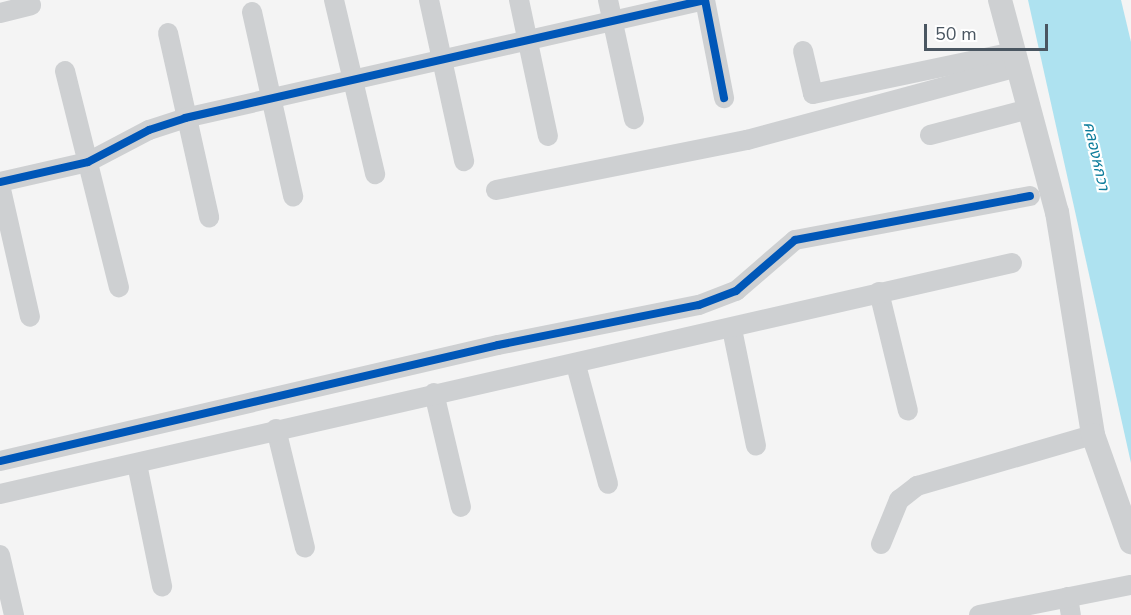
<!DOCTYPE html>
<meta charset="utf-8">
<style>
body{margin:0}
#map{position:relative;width:1131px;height:615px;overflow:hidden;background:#f4f4f4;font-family:"Nunito Sans","Noto Sans Thai",sans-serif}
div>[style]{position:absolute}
.water>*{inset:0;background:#aee2f0}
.minor>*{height:20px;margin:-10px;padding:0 10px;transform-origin:10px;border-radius:10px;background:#ced0d2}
.tertiary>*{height:24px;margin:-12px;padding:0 12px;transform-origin:12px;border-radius:12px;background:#ced0d2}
.cycleway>*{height:8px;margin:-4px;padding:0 4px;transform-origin:4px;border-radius:4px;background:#0057b8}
span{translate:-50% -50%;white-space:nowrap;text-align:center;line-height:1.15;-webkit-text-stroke:4.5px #fff;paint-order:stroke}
.water-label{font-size:16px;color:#0c7c9b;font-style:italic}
.scale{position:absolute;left:924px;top:24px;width:124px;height:27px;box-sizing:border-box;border:3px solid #4a5661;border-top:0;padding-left:8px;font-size:18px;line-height:21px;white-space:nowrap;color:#4a5661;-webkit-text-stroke:4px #fff;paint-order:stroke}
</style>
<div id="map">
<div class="water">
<i style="clip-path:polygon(1028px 0,1121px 0,1131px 42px,1131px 463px)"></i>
</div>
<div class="minor">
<i style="left:334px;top:0;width:179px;rotate:76.7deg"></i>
<i style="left:429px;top:0;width:165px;rotate:77.7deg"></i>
<i style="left:519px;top:0;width:139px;rotate:78deg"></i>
<i style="left:608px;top:0;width:122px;rotate:77.7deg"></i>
<i style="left:252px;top:12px;width:189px;rotate:77.4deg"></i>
<i style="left:0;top:13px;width:32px;rotate:-14deg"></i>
<i style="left:168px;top:33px;width:189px;rotate:77.4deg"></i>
<i style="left:803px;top:51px;width:44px;rotate:76.9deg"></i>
<i style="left:813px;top:94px;width:205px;rotate:-11.8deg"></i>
<i style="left:65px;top:71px;width:223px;rotate:76deg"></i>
<i style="left:930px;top:135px;width:102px;rotate:-14.7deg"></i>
<i style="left:0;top:182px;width:90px;rotate:-12.8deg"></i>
<i style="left:88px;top:162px;width:69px;rotate:-27.7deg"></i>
<i style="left:149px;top:130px;width:38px;rotate:-18deg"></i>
<i style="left:185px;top:118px;width:533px;rotate:-12.79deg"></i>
<i style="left:705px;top:0;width:100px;rotate:79deg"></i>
<i style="left:0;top:185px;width:135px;rotate:77.2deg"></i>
<i style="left:496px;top:190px;width:256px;rotate:-11.3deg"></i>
<i style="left:747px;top:140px;width:281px;rotate:-15.1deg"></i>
<i style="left:879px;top:292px;width:122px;rotate:76.3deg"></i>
<i style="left:732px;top:329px;width:119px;rotate:78.4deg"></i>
<i style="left:576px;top:365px;width:123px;rotate:74.9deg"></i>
<i style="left:434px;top:393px;width:117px;rotate:76.7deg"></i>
<i style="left:276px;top:429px;width:122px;rotate:76.3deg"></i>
<i style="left:0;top:461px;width:511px;rotate:-13.11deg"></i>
<i style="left:498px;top:345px;width:205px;rotate:-11.3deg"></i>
<i style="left:699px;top:305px;width:40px;rotate:-21deg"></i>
<i style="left:736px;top:291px;width:78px;rotate:-40.8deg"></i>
<i style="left:795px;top:240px;width:239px;rotate:-10.6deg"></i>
<i style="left:137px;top:464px;width:125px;rotate:78.4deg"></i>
<i style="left:0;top:494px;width:1038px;rotate:-12.86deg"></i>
<i style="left:881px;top:544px;width:48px;rotate:-67.8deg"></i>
<i style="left:899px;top:500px;width:23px;rotate:-38deg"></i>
<i style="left:917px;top:486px;width:183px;rotate:-16.2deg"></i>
<i style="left:0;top:555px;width:62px;rotate:76.9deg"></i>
<i style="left:1068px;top:597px;width:18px;rotate:81deg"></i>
<i style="left:979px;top:615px;width:155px;rotate:-11.2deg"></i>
</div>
<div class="tertiary">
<i style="left:1000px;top:0;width:220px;rotate:75deg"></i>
<i style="left:1057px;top:212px;width:226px;rotate:80.8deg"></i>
<i style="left:1093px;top:435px;width:114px;rotate:70.4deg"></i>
</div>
<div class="cycleway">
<i style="left:0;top:182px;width:90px;rotate:-12.8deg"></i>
<i style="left:88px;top:162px;width:69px;rotate:-27.7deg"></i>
<i style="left:149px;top:130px;width:38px;rotate:-18deg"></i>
<i style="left:185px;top:118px;width:533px;rotate:-12.79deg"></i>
<i style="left:705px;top:0;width:100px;rotate:79deg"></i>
<i style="left:0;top:461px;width:511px;rotate:-13.11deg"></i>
<i style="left:498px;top:345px;width:205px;rotate:-11.3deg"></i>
<i style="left:699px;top:305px;width:40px;rotate:-21deg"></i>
<i style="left:736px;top:291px;width:78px;rotate:-40.8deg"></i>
<i style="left:795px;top:240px;width:239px;rotate:-10.6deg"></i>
</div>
<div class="water-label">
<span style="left:1096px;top:156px;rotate:77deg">คลองหกวา</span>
</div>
<div class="scale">50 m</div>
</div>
